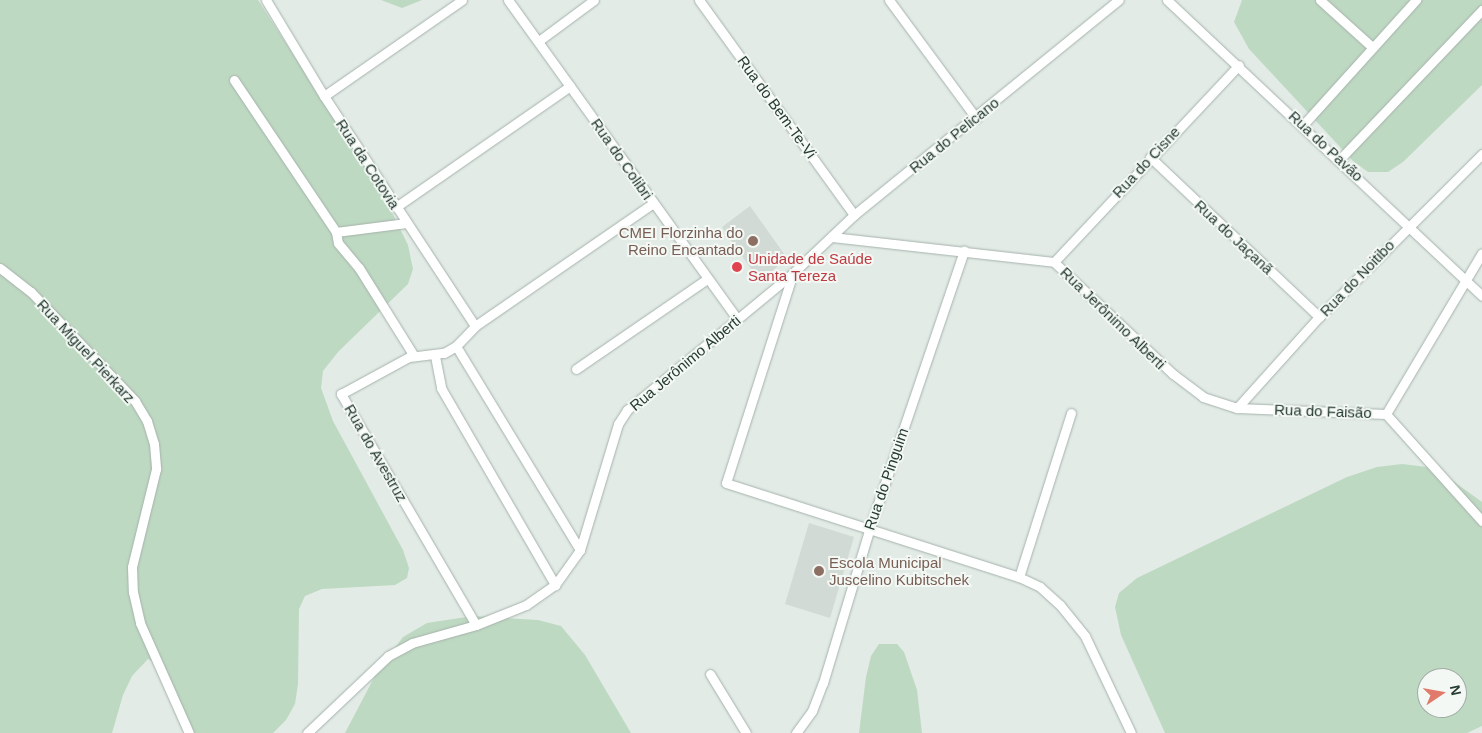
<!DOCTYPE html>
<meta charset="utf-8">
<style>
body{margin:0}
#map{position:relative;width:1482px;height:733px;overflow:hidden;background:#e2ebe6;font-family:Helvetica,sans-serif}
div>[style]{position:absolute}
.built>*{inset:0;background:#d1dad5}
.green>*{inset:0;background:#bed9c2}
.roads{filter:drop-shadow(0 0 1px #a6b2ac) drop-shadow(0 0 1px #a6b2ac)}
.street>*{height:9px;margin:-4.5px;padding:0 4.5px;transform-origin:4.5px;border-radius:4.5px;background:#fff}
.dots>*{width:14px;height:14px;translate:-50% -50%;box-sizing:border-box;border:2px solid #f3f8f4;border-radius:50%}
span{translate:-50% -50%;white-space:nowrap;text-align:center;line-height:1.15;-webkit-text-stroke:4px #f3f8f4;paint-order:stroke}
.street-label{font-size:15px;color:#253a31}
.education-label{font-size:15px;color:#785e54}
.right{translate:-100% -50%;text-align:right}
.left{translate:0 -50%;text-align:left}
.health-label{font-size:15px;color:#be3a42}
.north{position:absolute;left:1417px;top:668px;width:50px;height:50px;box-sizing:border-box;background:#f3f8f4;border:1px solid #a1aca6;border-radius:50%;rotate:78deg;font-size:14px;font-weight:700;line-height:20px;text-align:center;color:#253a31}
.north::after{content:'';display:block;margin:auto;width:18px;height:22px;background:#e17a6a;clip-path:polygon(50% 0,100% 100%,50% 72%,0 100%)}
</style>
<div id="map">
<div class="built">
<i style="clip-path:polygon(750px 206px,787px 258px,760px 282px,722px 227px)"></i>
<i style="clip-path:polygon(809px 523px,854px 537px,830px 618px,785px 604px)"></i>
</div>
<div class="green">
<i style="clip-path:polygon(0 0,258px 0,382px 192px,408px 245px,413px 269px,408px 284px,338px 352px,323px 371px,321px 388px,333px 421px,403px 550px,409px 568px,407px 578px,395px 585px,322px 589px,305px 596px,299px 609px,298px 684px,295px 704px,286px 720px,273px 733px,186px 733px,158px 665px,148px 659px,132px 676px,123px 695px,112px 733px,0 733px)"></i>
<i style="clip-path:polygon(381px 0,422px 0,402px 8px)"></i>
<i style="clip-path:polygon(1242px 0,1482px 0,1482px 85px,1403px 162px,1388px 172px,1368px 172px,1353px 161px,1249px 49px,1234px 22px)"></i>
<i style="clip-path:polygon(evenodd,1402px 464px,1435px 468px,1482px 502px,1482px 726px,1467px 733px,1165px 733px,1121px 635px,1115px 607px,1119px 593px,1137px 578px,1347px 477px,1377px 467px,1402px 464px,1427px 678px,1457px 678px,1457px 708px,1427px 708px,1427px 678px)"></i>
<i style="clip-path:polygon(473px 616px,538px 620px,561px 626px,585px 655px,631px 733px,345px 733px,378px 670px,403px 637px,427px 623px)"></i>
<i style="clip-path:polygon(879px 644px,897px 644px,904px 652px,917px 690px,922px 733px,859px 733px,866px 677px,871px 656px)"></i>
</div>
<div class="roads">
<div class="street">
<i style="left:266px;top:0;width:112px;rotate:58.9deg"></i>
<i style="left:324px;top:96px;width:275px;rotate:56.7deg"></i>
<i style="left:508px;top:0;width:393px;rotate:54.3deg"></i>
<i style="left:699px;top:0;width:265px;rotate:54.2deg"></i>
<i style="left:889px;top:0;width:147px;rotate:53.6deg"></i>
<i style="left:1167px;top:0;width:432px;rotate:43.2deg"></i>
<i style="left:1320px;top:0;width:70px;rotate:42.1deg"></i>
<i style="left:540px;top:40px;width:67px;rotate:-36.5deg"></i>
<i style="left:234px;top:80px;width:183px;rotate:56.1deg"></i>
<i style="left:336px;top:232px;width:71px;rotate:-7.3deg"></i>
<i style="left:324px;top:96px;width:168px;rotate:-34.8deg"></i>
<i style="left:1303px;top:125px;width:169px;rotate:-47.9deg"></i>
<i style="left:1150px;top:157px;width:233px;rotate:43.4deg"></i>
<i style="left:1340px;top:159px;width:206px;rotate:-46.4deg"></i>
<i style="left:396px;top:207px;width:212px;rotate:-34.8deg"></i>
<i style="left:336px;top:232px;width:11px;rotate:80deg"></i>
<i style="left:338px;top:243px;width:33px;rotate:50deg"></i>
<i style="left:359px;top:268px;width:104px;rotate:58deg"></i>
<i style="left:832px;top:237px;width:223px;rotate:6.4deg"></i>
<i style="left:1054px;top:262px;width:163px;rotate:43.3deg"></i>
<i style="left:1173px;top:374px;width:38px;rotate:37deg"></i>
<i style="left:1203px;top:397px;width:36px;rotate:18deg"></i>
<i style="left:1237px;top:408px;width:149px;rotate:2.3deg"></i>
<i style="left:1386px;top:414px;width:144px;rotate:48.1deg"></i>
<i style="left:1054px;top:262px;width:270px;rotate:-46.8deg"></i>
<i style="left:0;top:268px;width:39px;rotate:38deg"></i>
<i style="left:31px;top:292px;width:151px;rotate:46.3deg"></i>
<i style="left:135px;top:401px;width:23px;rotate:59deg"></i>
<i style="left:147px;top:421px;width:24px;rotate:73deg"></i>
<i style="left:154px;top:444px;width:25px;rotate:85deg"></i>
<i style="left:156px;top:469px;width:101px;rotate:103.8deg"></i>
<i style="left:132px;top:567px;width:25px;rotate:88deg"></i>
<i style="left:133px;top:592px;width:32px;rotate:77deg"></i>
<i style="left:140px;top:623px;width:120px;rotate:66deg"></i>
<i style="left:793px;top:273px;width:220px;rotate:107.7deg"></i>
<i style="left:726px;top:483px;width:308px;rotate:17.8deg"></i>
<i style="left:1019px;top:577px;width:23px;rotate:25deg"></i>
<i style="left:1040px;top:587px;width:27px;rotate:42deg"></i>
<i style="left:1060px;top:605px;width:40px;rotate:51deg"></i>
<i style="left:1085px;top:636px;width:107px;rotate:64.6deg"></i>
<i style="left:456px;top:346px;width:239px;rotate:58.7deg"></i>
<i style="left:435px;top:356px;width:33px;rotate:79deg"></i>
<i style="left:441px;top:388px;width:228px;rotate:59.9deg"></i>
<i style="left:576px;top:369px;width:159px;rotate:-34.5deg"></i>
<i style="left:1237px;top:408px;width:122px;rotate:-48deg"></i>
<i style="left:1319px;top:317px;width:231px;rotate:-45deg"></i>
<i style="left:1386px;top:414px;width:187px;rotate:-59.2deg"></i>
<i style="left:1019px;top:577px;width:172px;rotate:-72.4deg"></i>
<i style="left:476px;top:625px;width:268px;rotate:-120.3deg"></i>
<i style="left:341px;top:394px;width:77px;rotate:-28.6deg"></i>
<i style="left:409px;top:357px;width:35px;rotate:-7deg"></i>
<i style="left:444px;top:353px;width:14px;rotate:-30deg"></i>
<i style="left:456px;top:346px;width:28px;rotate:-46deg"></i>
<i style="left:475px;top:326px;width:216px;rotate:-34.6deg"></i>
<i style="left:710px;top:674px;width:69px;rotate:58.6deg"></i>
<i style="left:307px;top:733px;width:112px;rotate:-43.5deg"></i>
<i style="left:388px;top:656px;width:27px;rotate:-28deg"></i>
<i style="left:412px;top:643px;width:66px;rotate:-15.7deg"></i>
<i style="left:476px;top:625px;width:54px;rotate:-21.8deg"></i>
<i style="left:526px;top:605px;width:35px;rotate:-35deg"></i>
<i style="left:555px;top:585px;width:43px;rotate:-54.5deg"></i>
<i style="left:580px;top:550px;width:132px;rotate:-73.2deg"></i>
<i style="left:618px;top:424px;width:17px;rotate:-57deg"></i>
<i style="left:627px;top:410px;width:215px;rotate:-39.5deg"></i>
<i style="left:793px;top:273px;width:84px;rotate:-43.6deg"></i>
<i style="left:854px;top:215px;width:341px;rotate:-39.1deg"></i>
<i style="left:796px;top:733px;width:27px;rotate:-54deg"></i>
<i style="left:812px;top:711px;width:30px;rotate:-69deg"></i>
<i style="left:823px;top:683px;width:163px;rotate:-73.2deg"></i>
<i style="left:870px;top:527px;width:292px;rotate:-71.2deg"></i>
</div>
</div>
<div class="dots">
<i style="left:753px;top:241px;background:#8d6e63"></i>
<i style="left:737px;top:267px;background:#e0444e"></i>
<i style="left:819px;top:571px;background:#8d6e63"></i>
</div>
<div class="street-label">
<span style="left:777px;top:107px;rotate:54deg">Rua do Bem-Te-Vi</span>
<span style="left:954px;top:135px;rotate:-39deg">Rua do Pelicano</span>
<span style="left:1326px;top:146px;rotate:43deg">Rua do Pavão</span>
<span style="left:622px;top:159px;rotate:55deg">Rua do Colibri</span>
<span style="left:1146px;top:162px;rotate:-47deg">Rua do Cisne</span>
<span style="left:368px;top:164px;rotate:57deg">Rua da Cotovia</span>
<span style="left:1234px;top:237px;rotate:43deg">Rua do Jaçanã</span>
<span style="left:1357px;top:278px;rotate:-46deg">Rua do Noitibo</span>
<span style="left:1113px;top:318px;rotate:44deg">Rua Jerônimo Alberti</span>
<span style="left:86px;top:351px;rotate:47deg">Rua Miguel Pierkarz</span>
<span style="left:685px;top:363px;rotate:-40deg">Rua Jerônimo Alberti</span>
<span style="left:1323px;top:411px;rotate:2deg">Rua do Faisão</span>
<span style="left:376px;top:453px;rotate:60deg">Rua do Avestruz</span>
<span style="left:886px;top:479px;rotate:-71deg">Rua do Pinguim</span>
</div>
<div class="education-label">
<span class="right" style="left:743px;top:241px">CMEI Florzinha do<br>Reino Encantado</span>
<span class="left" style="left:829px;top:571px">Escola Municipal<br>Juscelino Kubitschek</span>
</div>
<div class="health-label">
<span class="left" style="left:748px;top:267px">Unidade de Saúde<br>Santa Tereza</span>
</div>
<div class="north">N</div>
</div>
